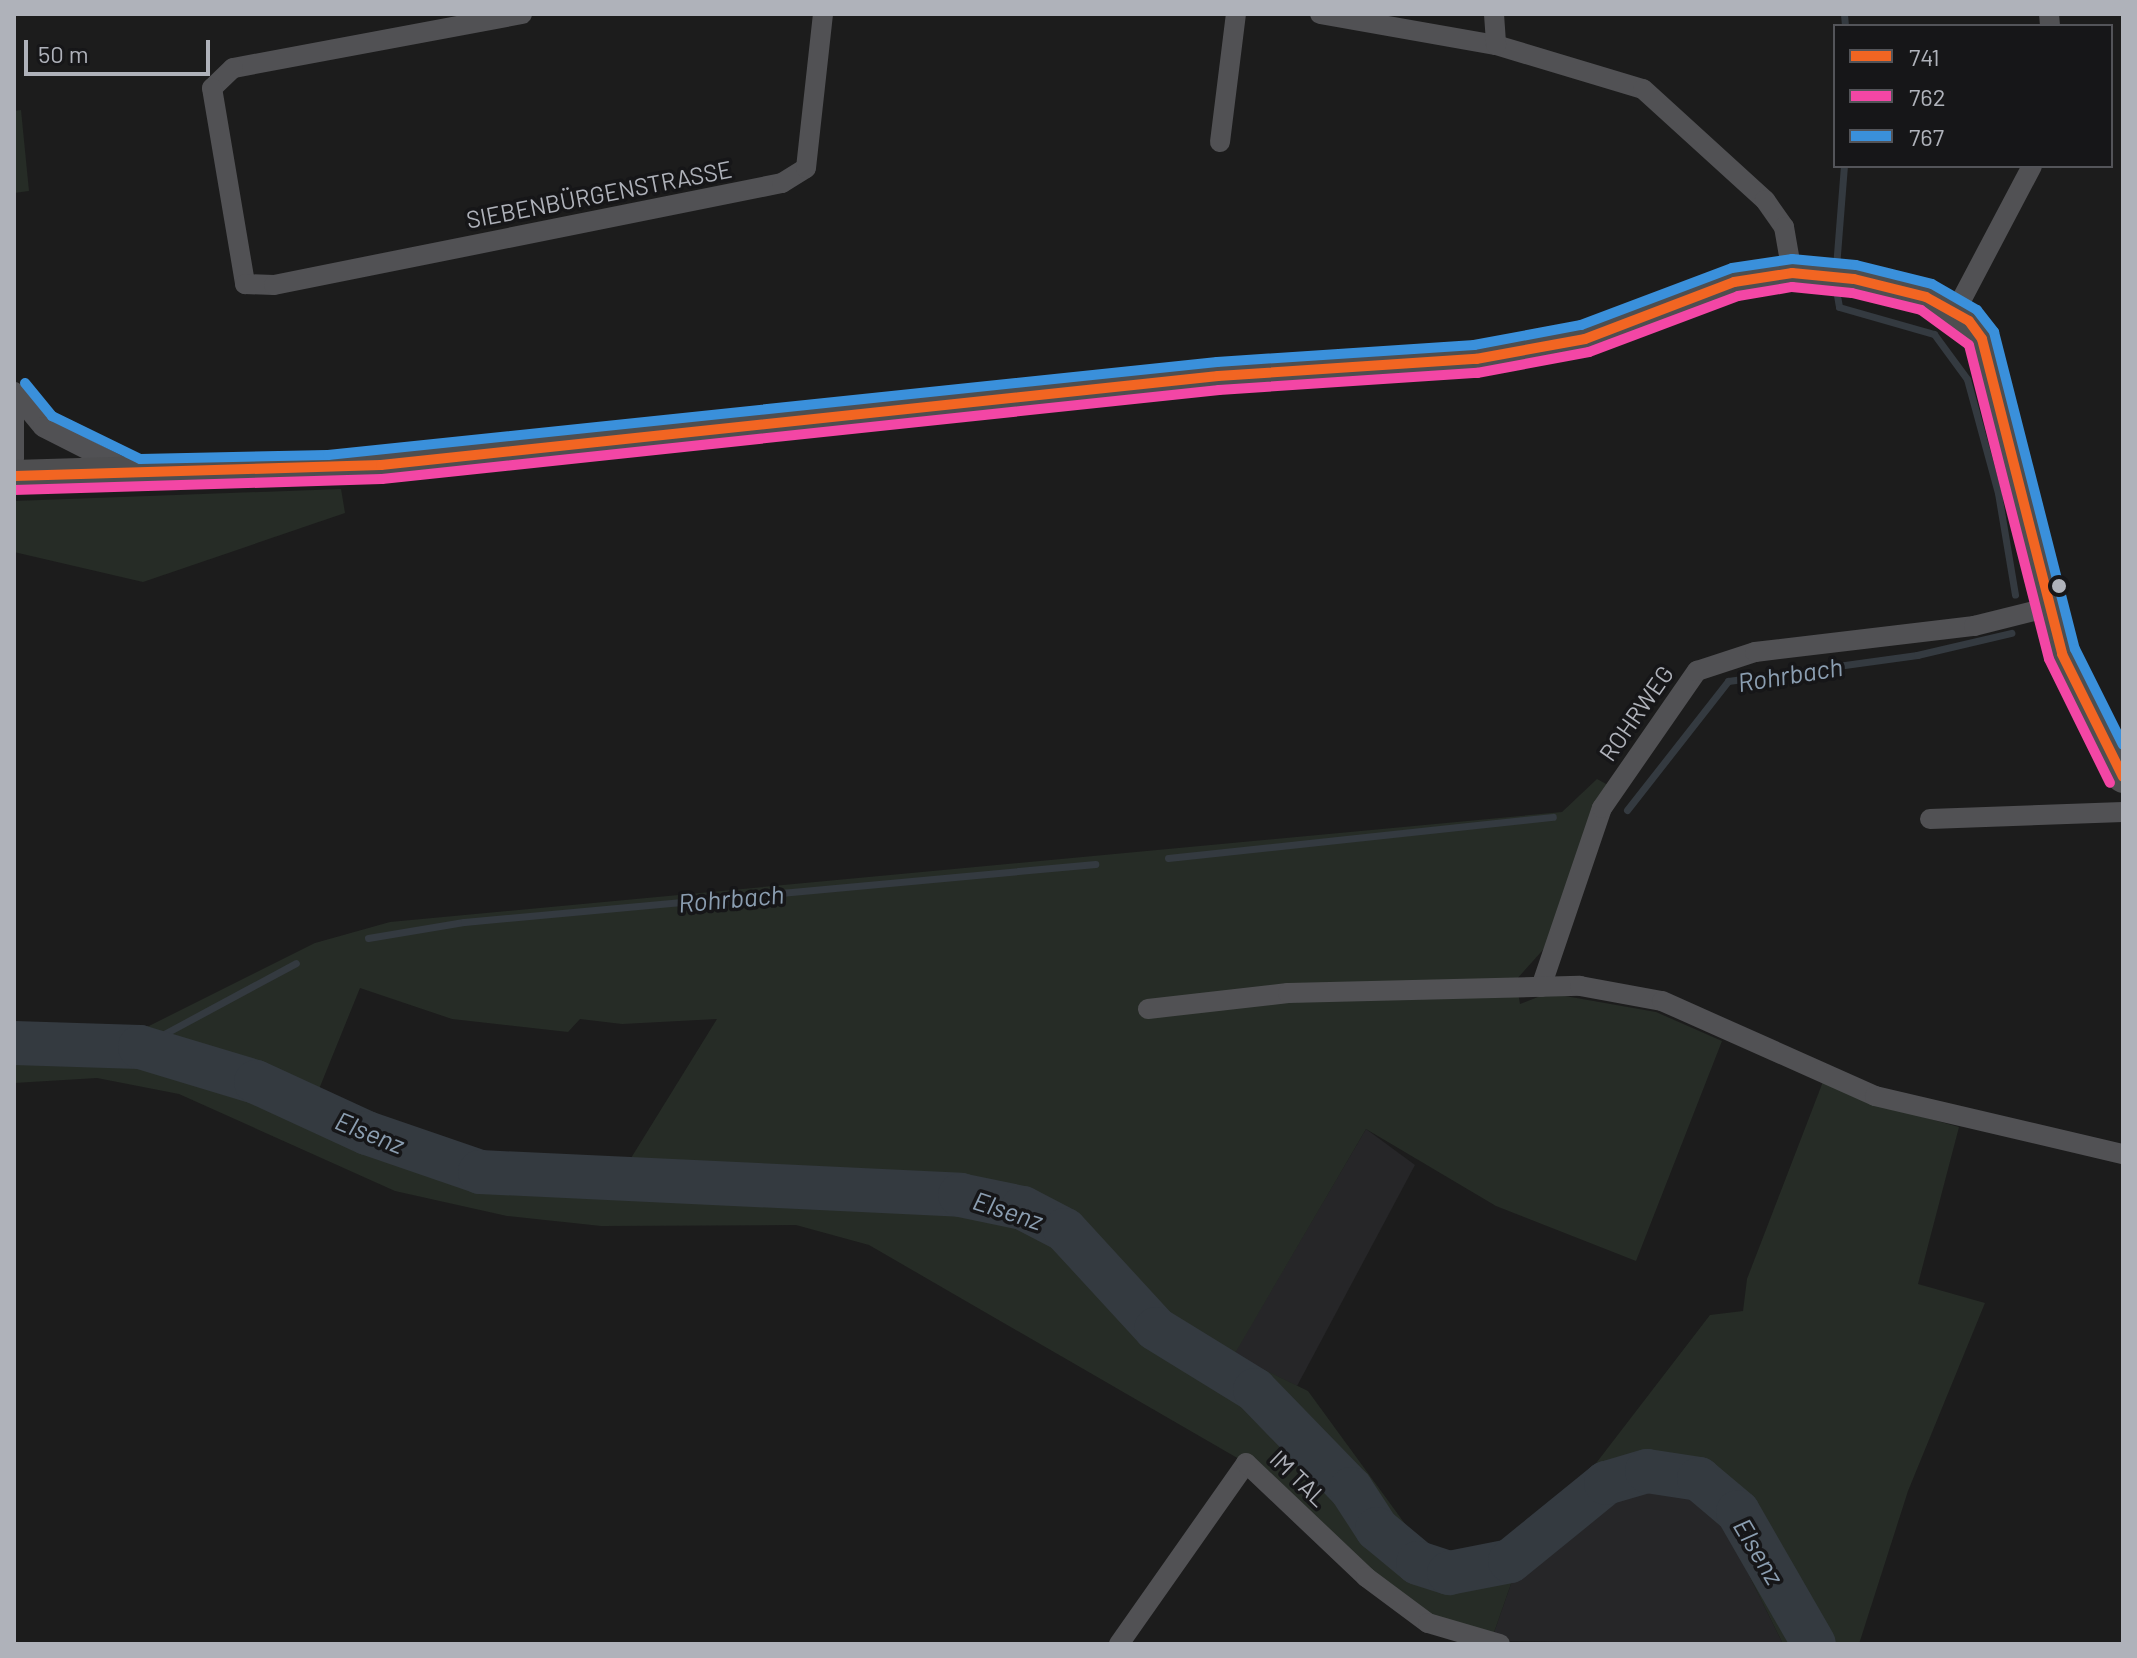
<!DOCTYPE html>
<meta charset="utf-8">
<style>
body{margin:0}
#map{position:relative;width:2137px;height:1658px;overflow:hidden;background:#1c1c1c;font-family:Barlow,sans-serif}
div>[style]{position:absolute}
.built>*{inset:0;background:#262628}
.green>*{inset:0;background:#262c26}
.stream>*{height:7px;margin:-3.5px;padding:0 3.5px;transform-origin:3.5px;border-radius:3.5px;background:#343a40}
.river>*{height:44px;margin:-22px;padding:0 22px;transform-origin:22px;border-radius:22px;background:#343a40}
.street>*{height:20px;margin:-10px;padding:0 10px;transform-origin:10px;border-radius:10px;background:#515154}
.primary>*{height:32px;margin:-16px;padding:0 16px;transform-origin:16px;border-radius:16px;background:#4e4e50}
.bus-1>*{height:10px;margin:-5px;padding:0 5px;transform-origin:5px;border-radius:5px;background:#f26522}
.bus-2>*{height:10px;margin:-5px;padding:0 5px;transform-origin:5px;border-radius:5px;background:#f346a5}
.bus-3>*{height:10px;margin:-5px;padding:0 5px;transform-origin:5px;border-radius:5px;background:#3a90db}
.dots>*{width:22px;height:22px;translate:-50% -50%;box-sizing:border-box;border:4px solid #161618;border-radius:50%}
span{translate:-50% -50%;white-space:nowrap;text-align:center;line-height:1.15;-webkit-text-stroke:7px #161618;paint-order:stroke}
.street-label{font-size:24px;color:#afb2ba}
.water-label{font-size:26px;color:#8b9eb1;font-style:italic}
.frame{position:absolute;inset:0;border:16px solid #afb2ba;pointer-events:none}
.legend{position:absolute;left:1833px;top:24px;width:280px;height:144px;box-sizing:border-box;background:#161618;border:2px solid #535459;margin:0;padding:10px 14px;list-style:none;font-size:24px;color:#afb2ba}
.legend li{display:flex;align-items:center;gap:16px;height:40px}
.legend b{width:40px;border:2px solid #535459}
.scale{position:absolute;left:24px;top:40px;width:186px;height:36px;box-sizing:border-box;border:4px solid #afb2ba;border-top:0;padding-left:10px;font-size:24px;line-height:28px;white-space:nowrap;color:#afb2ba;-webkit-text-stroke:6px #161618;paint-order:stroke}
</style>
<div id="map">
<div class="built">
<i style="clip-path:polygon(1366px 1129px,1415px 1165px,1297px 1386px,1233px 1355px)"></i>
<i style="clip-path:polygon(1636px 1483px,1695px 1486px,1721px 1518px,1783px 1644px,1491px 1641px,1513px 1578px,1530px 1558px)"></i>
</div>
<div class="green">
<i style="clip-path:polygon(21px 110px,29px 191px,14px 193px,14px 111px)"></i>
<i style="clip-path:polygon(341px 489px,345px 513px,143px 582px,14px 552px,14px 501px)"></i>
<i style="clip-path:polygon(evenodd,1597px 779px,1608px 785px,1550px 942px,1516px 980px,1520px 1004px,1548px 993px,1656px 1012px,1722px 1041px,1636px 1261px,1496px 1206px,1366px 1129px,1234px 1355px,1308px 1391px,1435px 1565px,1483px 1562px,1587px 1475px,1710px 1315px,1743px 1311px,1747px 1279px,1824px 1079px,1865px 1101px,1959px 1127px,1918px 1284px,1985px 1303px,1908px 1491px,1859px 1644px,1783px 1644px,1721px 1518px,1695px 1486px,1672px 1483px,1636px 1483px,1530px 1558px,1513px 1578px,1491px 1641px,1428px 1623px,1246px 1463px,869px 1245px,796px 1225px,601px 1226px,507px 1216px,395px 1191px,179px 1094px,97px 1078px,14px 1083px,14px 1035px,141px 1030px,315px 943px,390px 922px,1562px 812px,1597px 779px,360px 988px,452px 1019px,568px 1032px,580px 1019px,622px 1024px,717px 1019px,623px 1171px,496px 1160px,315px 1099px,360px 988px)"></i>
</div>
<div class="stream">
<i style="left:1844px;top:14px;width:12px;rotate:85deg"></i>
<i style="left:1836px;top:267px;width:101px;rotate:-85.5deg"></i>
<i style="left:1835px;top:284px;width:23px;rotate:80deg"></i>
<i style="left:1839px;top:307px;width:99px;rotate:15.9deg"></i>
<i style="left:1934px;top:334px;width:56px;rotate:53.7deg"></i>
<i style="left:1967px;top:379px;width:118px;rotate:74.8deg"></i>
<i style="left:1998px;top:493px;width:103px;rotate:80.5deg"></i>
<i style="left:1627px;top:810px;width:164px;rotate:-51.9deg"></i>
<i style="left:1728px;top:681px;width:191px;rotate:-7.8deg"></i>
<i style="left:1917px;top:655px;width:97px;rotate:-13.2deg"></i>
<i style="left:1168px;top:858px;width:387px;rotate:-6.1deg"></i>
<i style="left:368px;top:938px;width:97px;rotate:-9.5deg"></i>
<i style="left:464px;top:922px;width:634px;rotate:-5.25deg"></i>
<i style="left:140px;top:1047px;width:177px;rotate:-28.3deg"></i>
</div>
<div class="river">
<i style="left:14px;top:1043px;width:126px;rotate:1.8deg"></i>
<i style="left:140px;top:1047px;width:121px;rotate:16.8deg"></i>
<i style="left:256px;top:1082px;width:122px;rotate:24.7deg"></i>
<i style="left:367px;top:1133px;width:120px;rotate:19deg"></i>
<i style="left:480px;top:1172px;width:481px;rotate:2.7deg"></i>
<i style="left:960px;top:1195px;width:64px;rotate:11.7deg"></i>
<i style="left:1023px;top:1208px;width:47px;rotate:27.6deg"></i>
<i style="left:1065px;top:1230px;width:134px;rotate:47.4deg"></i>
<i style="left:1156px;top:1329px;width:116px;rotate:31.6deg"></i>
<i style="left:1255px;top:1390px;width:138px;rotate:45.9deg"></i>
<i style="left:1351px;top:1489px;width:48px;rotate:57deg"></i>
<i style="left:1377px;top:1529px;width:53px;rotate:39.7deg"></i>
<i style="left:1418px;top:1563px;width:33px;rotate:18deg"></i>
<i style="left:1449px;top:1573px;width:62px;rotate:-11.1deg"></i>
<i style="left:1510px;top:1561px;width:124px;rotate:-39.1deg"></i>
<i style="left:1606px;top:1483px;width:43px;rotate:-16.3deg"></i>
<i style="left:1647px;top:1471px;width:53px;rotate:8.7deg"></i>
<i style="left:1699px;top:1479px;width:51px;rotate:40.2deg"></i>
<i style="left:1738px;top:1512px;width:152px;rotate:60.1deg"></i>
</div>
<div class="street">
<i style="left:522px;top:14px;width:294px;rotate:169.4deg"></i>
<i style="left:233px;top:68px;width:29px;rotate:136deg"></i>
<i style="left:212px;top:88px;width:199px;rotate:80.4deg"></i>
<i style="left:245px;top:284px;width:29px;rotate:2deg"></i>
<i style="left:274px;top:285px;width:518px;rotate:-11.35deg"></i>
<i style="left:782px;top:183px;width:28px;rotate:-32deg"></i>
<i style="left:806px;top:168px;width:155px;rotate:-83.7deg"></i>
<i style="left:1320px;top:14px;width:179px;rotate:10deg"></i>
<i style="left:1496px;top:45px;width:153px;rotate:16.7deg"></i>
<i style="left:1643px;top:89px;width:165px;rotate:42.3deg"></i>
<i style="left:1765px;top:200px;width:33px;rotate:55deg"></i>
<i style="left:1784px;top:227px;width:47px;rotate:80.1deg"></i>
<i style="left:1494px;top:14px;width:31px;rotate:86deg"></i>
<i style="left:2049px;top:14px;width:12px;rotate:85deg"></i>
<i style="left:1220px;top:142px;width:129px;rotate:-82.9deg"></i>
<i style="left:1955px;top:312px;width:165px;rotate:-62.2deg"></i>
<i style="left:14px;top:392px;width:45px;rotate:50.4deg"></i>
<i style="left:43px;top:427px;width:89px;rotate:26.9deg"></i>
<i style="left:14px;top:392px;width:67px;rotate:90deg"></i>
<i style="left:1930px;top:819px;width:193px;rotate:-2.1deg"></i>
<i style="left:1541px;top:987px;width:189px;rotate:-71.2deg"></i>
<i style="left:1602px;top:808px;width:167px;rotate:-55.3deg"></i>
<i style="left:1697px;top:671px;width:61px;rotate:-18.1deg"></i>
<i style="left:1755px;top:652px;width:221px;rotate:-6.8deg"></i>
<i style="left:1974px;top:626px;width:78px;rotate:-14deg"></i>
<i style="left:1148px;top:1009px;width:141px;rotate:-6.5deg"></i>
<i style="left:1288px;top:993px;width:292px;rotate:-1.4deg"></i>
<i style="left:1580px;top:986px;width:83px;rotate:10.4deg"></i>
<i style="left:1662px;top:1001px;width:233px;rotate:24deg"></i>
<i style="left:1875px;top:1096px;width:255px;rotate:13.2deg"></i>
<i style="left:1119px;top:1644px;width:221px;rotate:-54.9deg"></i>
<i style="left:1246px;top:1463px;width:166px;rotate:43.5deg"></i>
<i style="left:1366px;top:1577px;width:77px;rotate:36.6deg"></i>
<i style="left:1428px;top:1623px;width:75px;rotate:16.3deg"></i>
</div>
<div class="primary">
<i style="left:14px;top:476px;width:367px;rotate:-1.7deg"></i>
<i style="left:381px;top:465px;width:842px;rotate:-6.07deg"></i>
<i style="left:1218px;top:376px;width:259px;rotate:-3.8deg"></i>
<i style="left:1476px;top:359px;width:111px;rotate:-10.4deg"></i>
<i style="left:1585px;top:339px;width:160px;rotate:-20.9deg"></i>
<i style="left:1734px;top:282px;width:59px;rotate:-8.8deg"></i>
<i style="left:1792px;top:273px;width:62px;rotate:5.5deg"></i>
<i style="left:1854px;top:279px;width:74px;rotate:14deg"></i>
<i style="left:1926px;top:297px;width:49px;rotate:29.2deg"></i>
<i style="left:1969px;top:321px;width:22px;rotate:54deg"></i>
<i style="left:1982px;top:339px;width:325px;rotate:75.7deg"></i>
<i style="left:2062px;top:654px;width:137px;rotate:63.6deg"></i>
</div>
<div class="bus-1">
<i style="left:14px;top:476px;width:367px;rotate:-1.7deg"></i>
<i style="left:381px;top:465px;width:842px;rotate:-6.07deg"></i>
<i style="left:1218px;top:376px;width:259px;rotate:-3.8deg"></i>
<i style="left:1476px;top:359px;width:111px;rotate:-10.4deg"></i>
<i style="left:1585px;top:339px;width:160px;rotate:-20.9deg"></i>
<i style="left:1734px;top:282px;width:59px;rotate:-8.8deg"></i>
<i style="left:1792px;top:273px;width:62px;rotate:5.5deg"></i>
<i style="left:1854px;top:279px;width:74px;rotate:14deg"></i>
<i style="left:1926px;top:297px;width:49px;rotate:29.2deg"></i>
<i style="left:1969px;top:321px;width:22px;rotate:54deg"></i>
<i style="left:1982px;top:339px;width:325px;rotate:75.7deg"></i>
<i style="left:2062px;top:654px;width:137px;rotate:63.6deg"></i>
</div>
<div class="bus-2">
<i style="left:14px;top:490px;width:368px;rotate:-1.7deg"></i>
<i style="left:382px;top:479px;width:842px;rotate:-6.07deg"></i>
<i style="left:1219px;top:390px;width:259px;rotate:-3.8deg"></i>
<i style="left:1477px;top:373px;width:114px;rotate:-10.6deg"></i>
<i style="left:1589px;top:352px;width:159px;rotate:-20.6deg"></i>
<i style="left:1738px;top:296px;width:55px;rotate:-9.5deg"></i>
<i style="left:1792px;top:287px;width:60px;rotate:5.7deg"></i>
<i style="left:1852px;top:293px;width:71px;rotate:13.8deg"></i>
<i style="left:1921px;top:310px;width:59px;rotate:36.1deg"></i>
<i style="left:1969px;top:345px;width:324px;rotate:75.7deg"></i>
<i style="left:2049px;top:659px;width:138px;rotate:63.8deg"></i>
</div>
<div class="bus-3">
<i style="left:25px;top:383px;width:43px;rotate:50.7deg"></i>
<i style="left:52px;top:416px;width:98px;rotate:26deg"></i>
<i style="left:140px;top:459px;width:188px;rotate:-1.2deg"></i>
<i style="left:328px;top:455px;width:894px;rotate:-5.97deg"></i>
<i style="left:1217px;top:362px;width:258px;rotate:-3.8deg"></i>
<i style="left:1474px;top:345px;width:109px;rotate:-10.6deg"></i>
<i style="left:1581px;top:325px;width:161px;rotate:-20.7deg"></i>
<i style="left:1732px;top:268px;width:61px;rotate:-8.5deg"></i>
<i style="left:1792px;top:259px;width:64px;rotate:5.4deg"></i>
<i style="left:1856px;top:265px;width:78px;rotate:14deg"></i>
<i style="left:1932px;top:284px;width:52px;rotate:30deg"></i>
<i style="left:1977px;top:310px;width:28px;rotate:52deg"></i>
<i style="left:1994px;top:332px;width:327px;rotate:75.7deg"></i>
<i style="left:2075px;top:649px;width:107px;rotate:63.4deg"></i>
</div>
<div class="dots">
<i style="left:2059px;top:586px;background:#afb2ba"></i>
</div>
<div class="street-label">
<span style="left:599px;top:194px;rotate:-11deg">SIEBENBÜRGENSTRASSE</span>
<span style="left:1636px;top:713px;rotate:-55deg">ROHRWEG</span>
<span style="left:1299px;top:1478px;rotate:44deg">IM TAL</span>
</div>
<div class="water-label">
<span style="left:1790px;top:674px;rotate:-9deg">Rohrbach</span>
<span style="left:731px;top:898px;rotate:-5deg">Rohrbach</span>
<span style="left:370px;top:1132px;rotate:22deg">Elsenz</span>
<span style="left:1008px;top:1210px;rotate:18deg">Elsenz</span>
<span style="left:1759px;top:1551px;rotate:59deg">Elsenz</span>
</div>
<div class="frame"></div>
<ul class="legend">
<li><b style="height:10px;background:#f26522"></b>741</li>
<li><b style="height:10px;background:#f346a5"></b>762</li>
<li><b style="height:10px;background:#3a90db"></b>767</li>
</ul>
<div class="scale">50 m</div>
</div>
